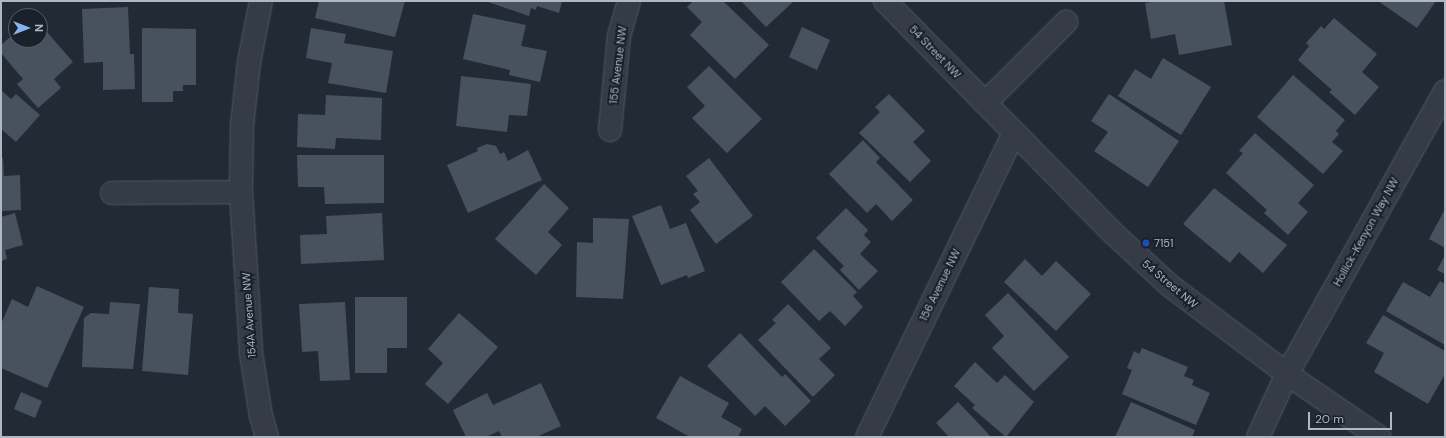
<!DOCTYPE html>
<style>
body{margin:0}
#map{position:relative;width:1446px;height:438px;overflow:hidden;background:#222a36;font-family:"DM Sans",sans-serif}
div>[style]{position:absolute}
.building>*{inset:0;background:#48525f}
.roads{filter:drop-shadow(0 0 1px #525a64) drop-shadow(0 0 1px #525a64)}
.minor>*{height:22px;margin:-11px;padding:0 11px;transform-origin:11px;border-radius:11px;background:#353c46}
.tertiary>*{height:22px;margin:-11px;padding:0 11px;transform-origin:11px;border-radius:11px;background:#353c46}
.dots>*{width:11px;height:11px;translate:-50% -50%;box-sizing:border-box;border:2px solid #1a212b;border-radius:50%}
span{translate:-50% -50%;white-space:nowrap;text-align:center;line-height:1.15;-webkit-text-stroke:4px #1a212b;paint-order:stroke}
.street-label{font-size:11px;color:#afb7c3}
.poi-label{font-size:11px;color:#afb7c3}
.left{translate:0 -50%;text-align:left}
.frame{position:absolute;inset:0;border:2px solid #afb7c3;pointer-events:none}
.north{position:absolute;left:8px;top:8px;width:40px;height:40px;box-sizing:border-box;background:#1a212b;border:1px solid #565d68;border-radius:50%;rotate:90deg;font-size:11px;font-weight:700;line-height:16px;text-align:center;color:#afb7c3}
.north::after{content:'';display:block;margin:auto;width:14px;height:18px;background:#88b1ef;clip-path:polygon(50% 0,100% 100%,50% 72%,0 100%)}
.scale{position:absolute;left:1308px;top:412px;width:84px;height:18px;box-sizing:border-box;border:2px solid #afb7c3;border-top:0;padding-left:5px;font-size:12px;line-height:14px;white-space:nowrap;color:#afb7c3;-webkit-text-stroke:3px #1a212b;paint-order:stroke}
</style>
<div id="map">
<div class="building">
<i style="clip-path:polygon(319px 1px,405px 1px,395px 37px,315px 18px)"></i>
<i style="clip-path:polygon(485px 1px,562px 1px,559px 13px,537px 6px,536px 10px,531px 8px,529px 16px)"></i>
<i style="clip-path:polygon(693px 1px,723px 1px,769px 45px,735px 79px,690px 35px,702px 22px,687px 7px)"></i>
<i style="clip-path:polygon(741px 1px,794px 1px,766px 27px)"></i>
<i style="clip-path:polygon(1157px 1px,1224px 1px,1232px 45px,1179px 55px,1175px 34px,1151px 39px,1145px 3px)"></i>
<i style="clip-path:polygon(1378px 1px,1436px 1px,1417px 28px)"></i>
<i style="clip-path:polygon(128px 7px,130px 54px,134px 54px,135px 89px,103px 90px,103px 62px,84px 63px,82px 9px)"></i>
<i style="clip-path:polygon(473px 14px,526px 25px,521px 46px,547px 51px,540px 82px,509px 75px,510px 70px,463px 59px)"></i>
<i style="clip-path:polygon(1334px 18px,1377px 54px,1362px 72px,1379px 87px,1355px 115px,1329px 92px,1332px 90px,1298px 60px,1309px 46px,1306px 43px,1321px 26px,1324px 29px)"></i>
<i style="clip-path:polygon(40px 24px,73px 62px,54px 79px,61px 88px,38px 108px,17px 84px,23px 79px,1px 53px,1px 45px,16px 32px,16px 40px,40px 40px)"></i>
<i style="clip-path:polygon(802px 27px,830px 40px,817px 70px,789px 57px)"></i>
<i style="clip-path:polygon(142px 28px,196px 29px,196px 85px,183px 85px,183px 91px,173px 91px,173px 102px,142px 102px)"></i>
<i style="clip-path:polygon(311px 28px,346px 34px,344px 43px,393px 51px,386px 93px,328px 83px,332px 63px,306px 58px)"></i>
<i style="clip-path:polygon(1163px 58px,1211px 87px,1181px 135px,1118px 96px,1135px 69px,1151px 79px)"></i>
<i style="clip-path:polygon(709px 66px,762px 119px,727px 153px,692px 118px,705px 106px,687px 87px)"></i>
<i style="clip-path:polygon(1293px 75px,1345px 120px,1336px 131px,1339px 134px,1332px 142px,1343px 151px,1323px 174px,1257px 117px)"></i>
<i style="clip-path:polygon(461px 76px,531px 84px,527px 116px,509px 115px,507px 132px,456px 126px)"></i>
<i style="clip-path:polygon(1px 90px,11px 99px,16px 94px,40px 115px,16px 142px,1px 129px)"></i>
<i style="clip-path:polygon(889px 94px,925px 131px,913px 142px,931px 161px,910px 182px,859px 133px,880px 112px,875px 107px)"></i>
<i style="clip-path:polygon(1109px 94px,1179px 141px,1148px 187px,1094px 151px,1108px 132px,1091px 121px)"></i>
<i style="clip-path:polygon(326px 95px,382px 98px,381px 140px,336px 138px,335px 149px,297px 147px,298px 114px,325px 115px)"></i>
<i style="clip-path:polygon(1255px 133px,1314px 185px,1298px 203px,1308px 212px,1288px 235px,1264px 213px,1267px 210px,1226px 173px,1243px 153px,1239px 151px)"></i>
<i style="clip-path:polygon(863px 140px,880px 158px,876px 162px,913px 200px,892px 221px,876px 204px,867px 213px,829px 174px)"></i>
<i style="clip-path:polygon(487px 144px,496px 146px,500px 154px,504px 152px,508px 161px,528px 150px,542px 180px,468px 213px,447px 165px,478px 151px,477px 148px)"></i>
<i style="clip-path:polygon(297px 155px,384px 155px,384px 203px,325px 204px,324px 187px,298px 187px)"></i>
<i style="clip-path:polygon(1px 158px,3px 158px,4px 176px,20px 175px,21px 210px,1px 211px)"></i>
<i style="clip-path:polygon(709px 158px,753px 216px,716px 244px,690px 210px,700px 202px,693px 194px,698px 191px,686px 176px)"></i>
<i style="clip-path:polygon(544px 184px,569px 208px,548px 232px,562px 245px,536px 275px,495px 239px)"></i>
<i style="clip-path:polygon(1214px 188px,1287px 245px,1263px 273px,1239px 252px,1230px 263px,1183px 224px)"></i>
<i style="clip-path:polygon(661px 205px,670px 229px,686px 223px,705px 271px,688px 278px,687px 275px,661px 285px,632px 216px)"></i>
<i style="clip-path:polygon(846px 208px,868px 230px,864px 235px,871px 242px,860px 254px,878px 271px,859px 290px,840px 270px,844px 266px,816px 238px)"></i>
<i style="clip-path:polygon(1445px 209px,1445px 248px,1429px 239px)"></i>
<i style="clip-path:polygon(15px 213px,23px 245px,5px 250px,7px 259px,1px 261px,1px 217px)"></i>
<i style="clip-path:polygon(382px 213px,384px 260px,301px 264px,300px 235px,327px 234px,326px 216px)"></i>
<i style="clip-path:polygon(593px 218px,629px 219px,623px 299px,576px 297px,577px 242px,593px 243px)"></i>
<i style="clip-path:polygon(814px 249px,857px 292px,853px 296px,863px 307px,845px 326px,830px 311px,819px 321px,781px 282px)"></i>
<i style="clip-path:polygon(1445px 255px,1445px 274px,1437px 270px)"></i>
<i style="clip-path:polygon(1025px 259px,1042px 276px,1056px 261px,1091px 294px,1056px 331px,1004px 282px)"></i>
<i style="clip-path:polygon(1440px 281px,1445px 284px,1445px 345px,1386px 311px,1403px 282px,1430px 297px)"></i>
<i style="clip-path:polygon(37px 286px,84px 307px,47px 388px,1px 368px,1px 324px,12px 299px,28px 307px)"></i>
<i style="clip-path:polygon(149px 287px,179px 289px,178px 313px,193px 314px,188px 375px,142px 371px)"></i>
<i style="clip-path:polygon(1008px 293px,1069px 357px,1034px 391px,992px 348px,1004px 336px,985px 315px)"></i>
<i style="clip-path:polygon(355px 297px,407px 297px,407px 348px,387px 348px,387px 373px,355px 373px)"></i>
<i style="clip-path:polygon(110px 302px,140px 304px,133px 369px,82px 367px,84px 318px,91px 313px,109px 314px)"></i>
<i style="clip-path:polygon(345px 302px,350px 380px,320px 381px,318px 351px,302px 352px,299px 304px)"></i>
<i style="clip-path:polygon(788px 304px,831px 348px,819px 359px,835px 375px,813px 397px,758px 340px,776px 323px,772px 320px)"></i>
<i style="clip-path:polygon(459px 313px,498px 347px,448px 404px,425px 384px,443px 363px,428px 349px)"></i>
<i style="clip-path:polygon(1383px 315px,1445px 351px,1445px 374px,1428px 404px,1374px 372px,1384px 353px,1366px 343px)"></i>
<i style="clip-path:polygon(740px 333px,782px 377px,785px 374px,811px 401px,785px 426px,765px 406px,755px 416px,707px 366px)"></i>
<i style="clip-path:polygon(1142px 348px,1188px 367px,1184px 376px,1194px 380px,1192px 385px,1210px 393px,1196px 425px,1122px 394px,1132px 370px,1127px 368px,1134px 351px,1139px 354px)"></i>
<i style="clip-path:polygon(975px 362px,997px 383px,1005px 375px,1034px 402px,1006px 437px,972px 408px,975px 405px,954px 386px)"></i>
<i style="clip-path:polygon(680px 376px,729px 403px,721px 417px,742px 429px,738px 437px,690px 437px,656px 418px)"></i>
<i style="clip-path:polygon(541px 383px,561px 426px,536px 437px,502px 437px,499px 431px,486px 437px,466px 437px,453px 410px,487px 393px,493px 405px)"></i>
<i style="clip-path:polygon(21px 392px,42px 401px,35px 418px,14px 409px)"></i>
<i style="clip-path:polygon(958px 402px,981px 426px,991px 437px,949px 437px,936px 423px)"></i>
<i style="clip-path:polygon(1131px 402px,1195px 430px,1192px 437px,1115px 437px)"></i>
</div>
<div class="roads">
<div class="minor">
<i style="left:261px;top:1px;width:62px;rotate:101.1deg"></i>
<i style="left:249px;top:62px;width:63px;rotate:96.3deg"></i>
<i style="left:242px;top:125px;width:67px;rotate:90.9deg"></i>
<i style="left:241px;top:192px;width:161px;rotate:86.4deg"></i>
<i style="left:251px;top:353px;width:64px;rotate:81deg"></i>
<i style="left:261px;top:416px;width:22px;rotate:74deg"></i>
<i style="left:985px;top:103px;width:115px;rotate:-45deg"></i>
<i style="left:610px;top:130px;width:94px;rotate:-84.5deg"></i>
<i style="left:619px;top:36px;width:36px;rotate:-74deg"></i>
<i style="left:112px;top:193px;width:129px;rotate:-0.4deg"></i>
<i style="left:867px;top:437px;width:338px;rotate:-64.2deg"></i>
<i style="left:1258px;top:437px;width:69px;rotate:-65.3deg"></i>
<i style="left:1287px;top:374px;width:324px;rotate:-60.8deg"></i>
</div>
<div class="tertiary">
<i style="left:885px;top:1px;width:327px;rotate:45.5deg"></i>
<i style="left:1114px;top:234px;width:75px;rotate:42.8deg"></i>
<i style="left:1169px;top:285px;width:148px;rotate:37deg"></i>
<i style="left:1287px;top:374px;width:112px;rotate:34.4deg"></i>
</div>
</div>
<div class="dots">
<i style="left:1146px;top:243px;background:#1a4fb4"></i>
</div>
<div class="street-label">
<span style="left:935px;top:52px;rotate:46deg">54 Street NW</span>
<span style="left:618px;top:65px;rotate:-83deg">155 Avenue NW</span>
<span style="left:1366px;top:232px;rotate:-61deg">Hollick-Kenyon Way NW</span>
<span style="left:1170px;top:284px;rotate:40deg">54 Street NW</span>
<span style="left:940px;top:285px;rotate:-64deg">156 Avenue NW</span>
<span style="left:249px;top:315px;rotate:-94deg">154A Avenue NW</span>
</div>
<div class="poi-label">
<span class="left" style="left:1154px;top:243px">7151</span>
</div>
<div class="frame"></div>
<div class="north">N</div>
<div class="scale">20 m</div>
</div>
